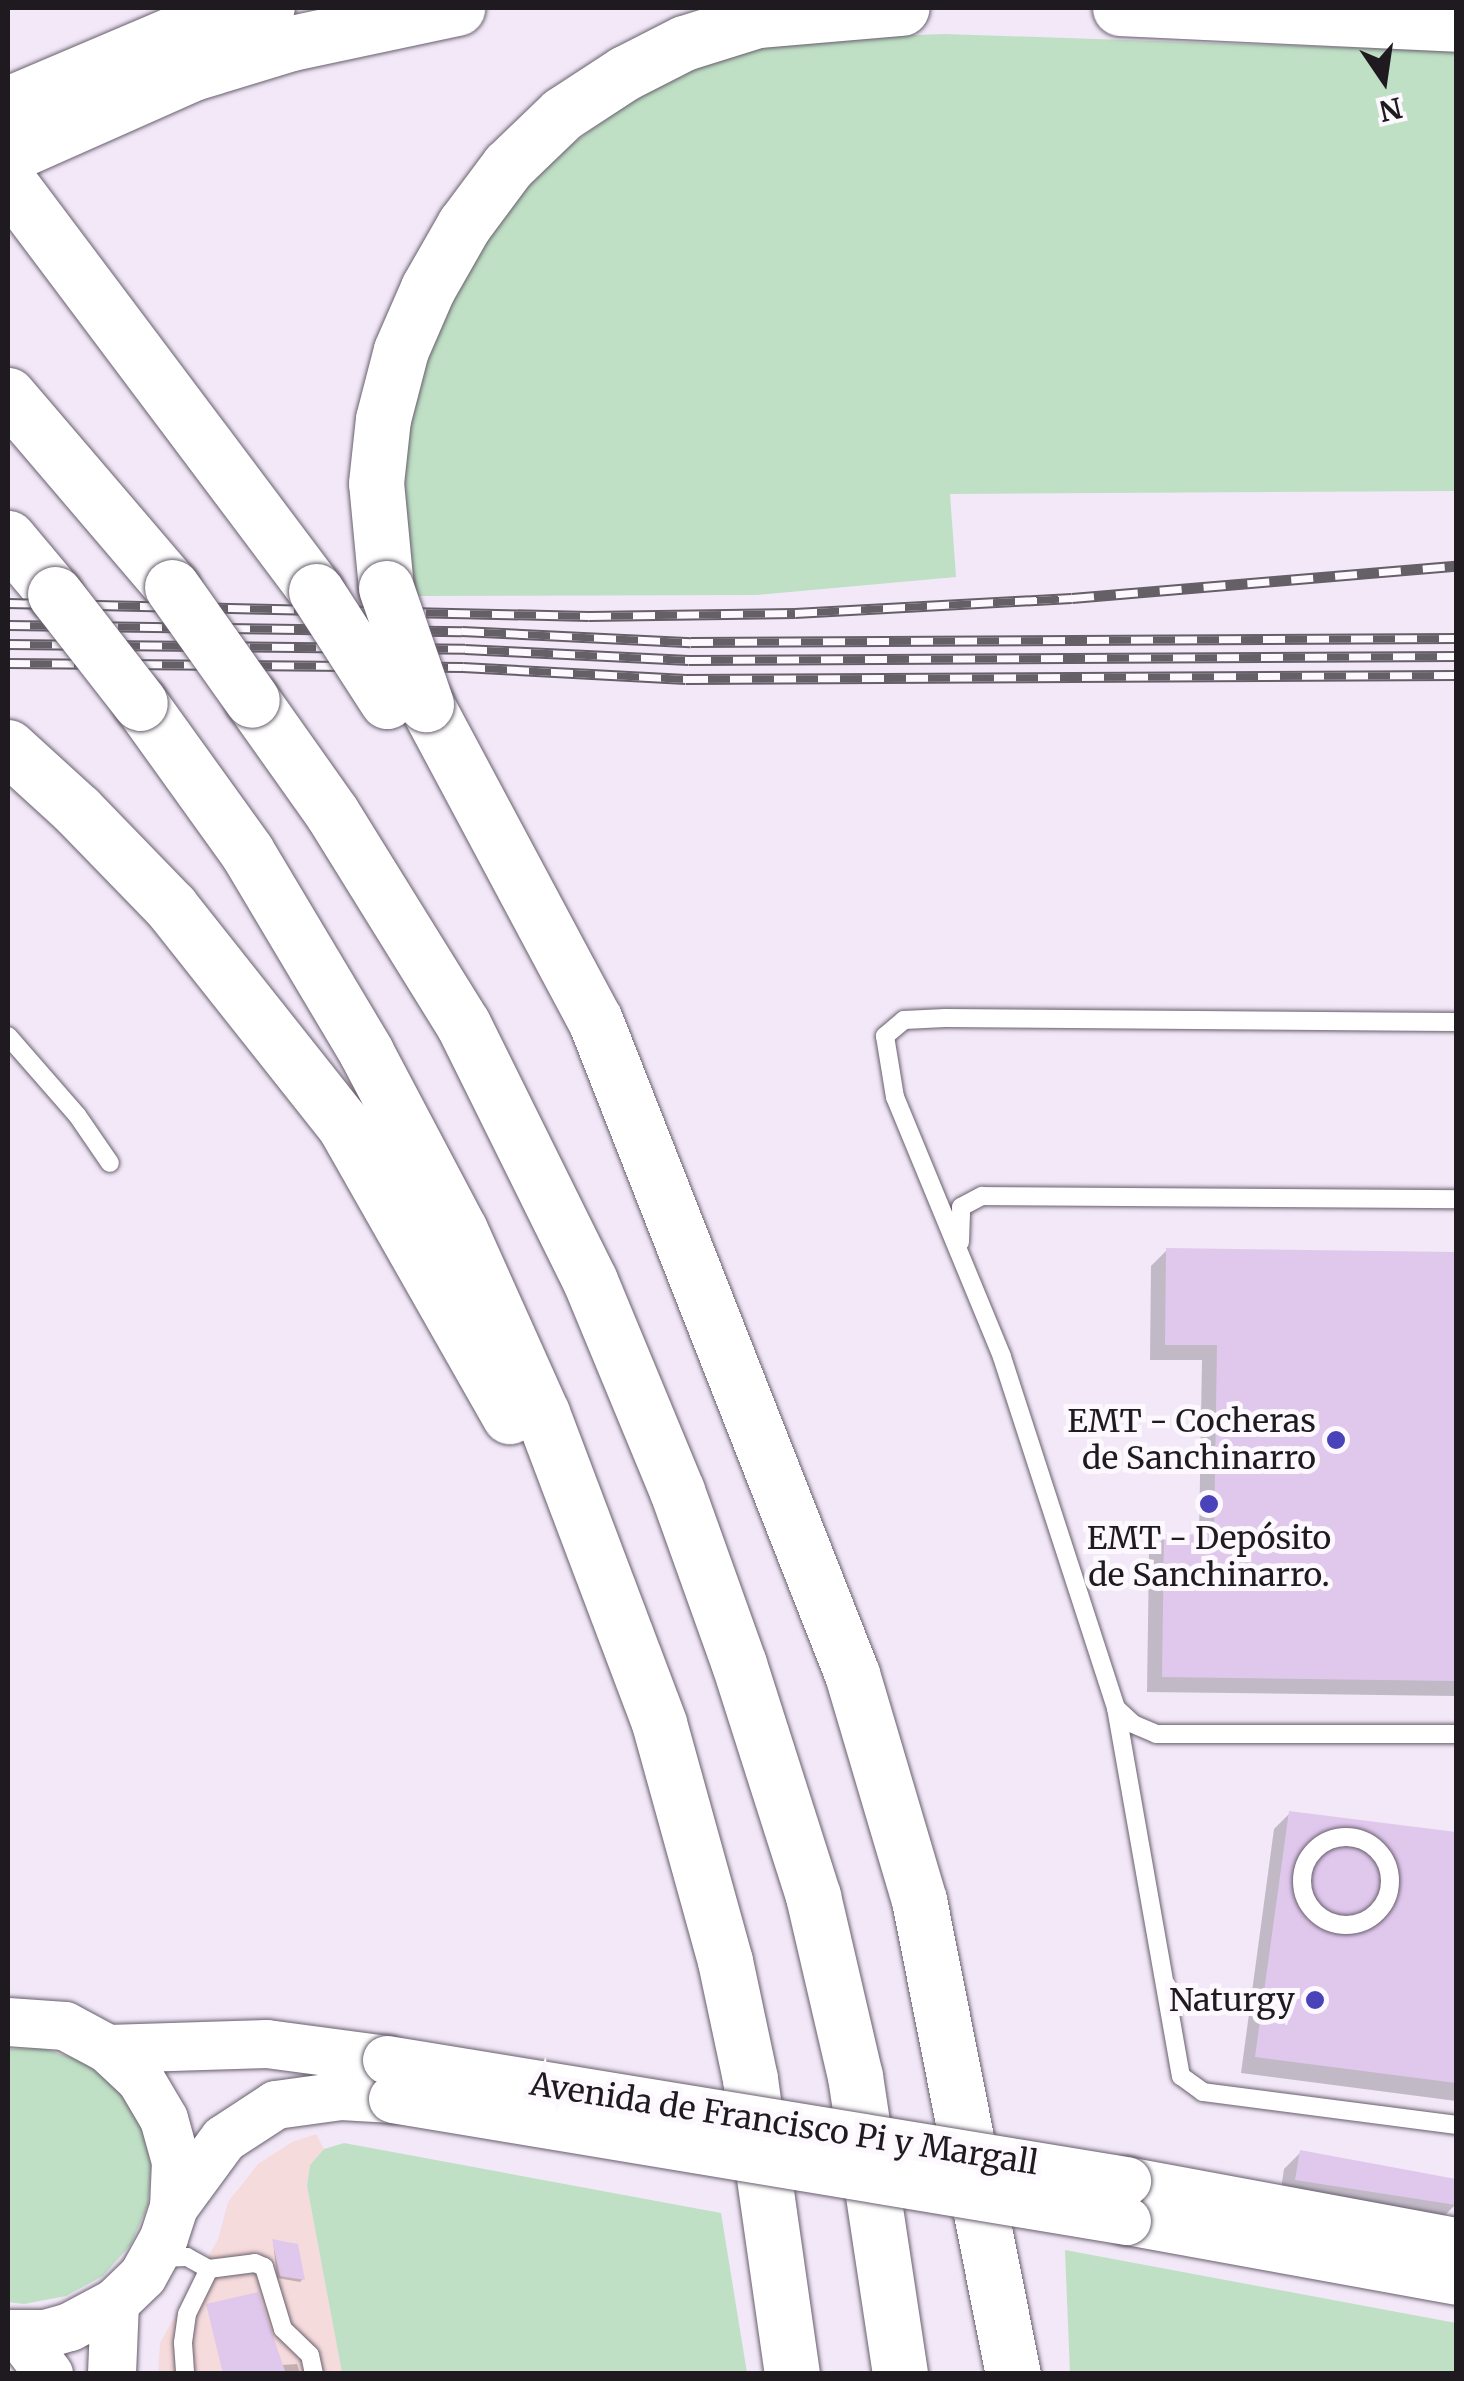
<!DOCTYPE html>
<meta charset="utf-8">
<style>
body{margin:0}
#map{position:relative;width:1464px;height:2381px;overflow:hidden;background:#f2e8f8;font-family:Merriweather,serif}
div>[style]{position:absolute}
.commercial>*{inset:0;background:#f6dbdc}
.green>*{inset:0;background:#bfe0c5}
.shadow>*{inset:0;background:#0003}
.building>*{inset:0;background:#e0c8ed}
.roads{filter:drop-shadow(0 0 2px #685f6d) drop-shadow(0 0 2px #685f6d)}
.lane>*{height:18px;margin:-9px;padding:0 9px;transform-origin:9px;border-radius:9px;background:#fff}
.lane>.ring{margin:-9px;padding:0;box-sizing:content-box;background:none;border:18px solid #fff;border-radius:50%}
.secondary>*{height:48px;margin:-24px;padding:0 24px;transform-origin:24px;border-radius:24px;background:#fff}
.highway>*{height:55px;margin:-27.5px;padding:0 27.5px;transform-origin:27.5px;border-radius:27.5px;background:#fff}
.rail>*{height:11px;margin-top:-5.5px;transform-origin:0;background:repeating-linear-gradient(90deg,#fcf8fe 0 22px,#655f68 0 44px);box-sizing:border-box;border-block:2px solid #655f68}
.bridges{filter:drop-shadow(0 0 2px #685f6d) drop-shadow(0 0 2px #685f6d)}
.secondary-bridge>*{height:48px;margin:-24px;padding:0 24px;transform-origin:24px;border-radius:24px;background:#fff}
.highway-bridge>*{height:55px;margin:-27.5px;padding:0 27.5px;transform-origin:27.5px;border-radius:27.5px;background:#fff}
.dots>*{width:28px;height:28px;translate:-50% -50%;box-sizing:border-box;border:5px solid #fcf8fe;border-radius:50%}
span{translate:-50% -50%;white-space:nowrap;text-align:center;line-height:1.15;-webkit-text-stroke:10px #fcf8fe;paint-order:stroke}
.poi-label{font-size:32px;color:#1e1a20}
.right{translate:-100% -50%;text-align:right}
.street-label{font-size:32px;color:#1e1a20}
.frame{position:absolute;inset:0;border:10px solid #1e1a20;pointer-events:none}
.north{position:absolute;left:1334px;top:30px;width:100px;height:100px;-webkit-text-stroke:8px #fcf8fe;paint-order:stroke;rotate:167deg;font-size:28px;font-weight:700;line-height:40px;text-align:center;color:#1e1a20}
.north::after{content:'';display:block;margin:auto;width:35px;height:45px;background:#1e1a20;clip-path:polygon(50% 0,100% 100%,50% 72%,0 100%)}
</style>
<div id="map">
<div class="commercial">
<i style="clip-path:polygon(316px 2134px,324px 2149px,310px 2165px,307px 2186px,342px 2373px,158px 2374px,160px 2343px,218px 2239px,228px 2202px,258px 2164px,292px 2142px)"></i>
</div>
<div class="green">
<i style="clip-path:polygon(945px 34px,1456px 51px,1456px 491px,950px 494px,956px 577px,757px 595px,411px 596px,400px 469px,417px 374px,459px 278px,537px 170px,644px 91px,715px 57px,799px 39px)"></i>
<i style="clip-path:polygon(42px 2048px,82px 2061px,116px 2087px,140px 2122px,151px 2163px,148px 2205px,131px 2244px,103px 2276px,66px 2296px,24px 2304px,8px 2302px,8px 2049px)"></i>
<i style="clip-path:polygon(344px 2143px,721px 2213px,747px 2373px,342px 2373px,307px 2186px,310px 2165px,324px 2149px)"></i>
<i style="clip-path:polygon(1065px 2250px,1456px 2323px,1456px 2373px,1070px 2373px)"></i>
</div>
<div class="shadow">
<i style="clip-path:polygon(1167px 1250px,1456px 1254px,1456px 1696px,1147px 1692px,1149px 1553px,1165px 1537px,1199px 1537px,1202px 1360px,1150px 1360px,1151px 1266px)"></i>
<i style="clip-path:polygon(1290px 1813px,1456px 1835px,1456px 2101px,1241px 2073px,1274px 1829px)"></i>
<i style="clip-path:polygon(1300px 2153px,1456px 2181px,1456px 2204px,1440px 2220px,1280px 2195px,1284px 2169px)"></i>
<i style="clip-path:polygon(273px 2241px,303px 2279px,300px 2282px,277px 2278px)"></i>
<i style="clip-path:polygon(297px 2364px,300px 2374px,226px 2374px,282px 2365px)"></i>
</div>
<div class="building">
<i style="clip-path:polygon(1166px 1248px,1456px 1252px,1456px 1681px,1162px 1677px,1164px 1534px,1214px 1535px,1217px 1345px,1165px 1345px)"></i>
<i style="clip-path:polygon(1289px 1811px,1456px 1832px,1456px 2083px,1255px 2057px)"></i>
<i style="clip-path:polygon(1300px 2150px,1456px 2179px,1456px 2205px,1295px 2180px)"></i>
<i style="clip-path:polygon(272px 2239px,298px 2244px,305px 2280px,280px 2276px)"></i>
<i style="clip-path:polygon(258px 2292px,286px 2374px,223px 2374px,206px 2304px)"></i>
</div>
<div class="roads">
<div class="lane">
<i style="left:1456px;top:1022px;width:511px;rotate:-179.55deg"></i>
<i style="left:945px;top:1018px;width:41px;rotate:177.2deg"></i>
<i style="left:904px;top:1020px;width:25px;rotate:140deg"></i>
<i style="left:885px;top:1036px;width:62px;rotate:80.7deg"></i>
<i style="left:895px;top:1097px;width:281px;rotate:67.6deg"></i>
<i style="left:1002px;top:1357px;width:369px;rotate:72deg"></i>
<i style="left:1116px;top:1708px;width:374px;rotate:80deg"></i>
<i style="left:1181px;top:2076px;width:27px;rotate:36deg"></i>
<i style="left:1203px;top:2092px;width:255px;rotate:7.4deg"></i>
<i style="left:8px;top:1036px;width:105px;rotate:48.9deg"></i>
<i style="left:77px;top:1115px;width:58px;rotate:55.5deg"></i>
<i style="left:960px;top:1242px;width:35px;rotate:-88deg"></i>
<i style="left:961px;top:1207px;width:24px;rotate:-28deg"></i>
<i style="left:982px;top:1196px;width:474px;rotate:0.4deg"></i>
<i style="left:1116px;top:1708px;width:23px;rotate:43deg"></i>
<i style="left:1133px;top:1724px;width:25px;rotate:23deg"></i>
<i style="left:1156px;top:1734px;width:300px"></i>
<i class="ring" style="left:1302px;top:1837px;width:70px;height:70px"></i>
<i style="left:158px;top:2258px;width:29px;rotate:-2deg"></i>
<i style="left:187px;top:2257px;width:25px;rotate:29deg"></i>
<i style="left:209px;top:2269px;width:50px;rotate:116.1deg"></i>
<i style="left:187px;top:2314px;width:29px;rotate:98deg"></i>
<i style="left:183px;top:2343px;width:31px;rotate:86deg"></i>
<i style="left:209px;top:2269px;width:46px;rotate:-7.4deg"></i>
<i style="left:255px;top:2263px;width:10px;rotate:24deg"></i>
<i style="left:264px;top:2267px;width:65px;rotate:73deg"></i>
<i style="left:283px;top:2329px;width:37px;rotate:44deg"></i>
<i style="left:310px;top:2355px;width:19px;rotate:78deg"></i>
</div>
<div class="secondary">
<i style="left:8px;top:2022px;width:57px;rotate:4deg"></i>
<i style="left:65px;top:2026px;width:49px;rotate:28.1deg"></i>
<i style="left:108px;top:2049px;width:45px;rotate:43.2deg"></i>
<i style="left:141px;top:2080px;width:45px;rotate:59.5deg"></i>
<i style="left:164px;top:2119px;width:45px;rotate:74.4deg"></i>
<i style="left:176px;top:2162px;width:45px;rotate:92.5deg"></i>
<i style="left:174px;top:2207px;width:33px;rotate:108deg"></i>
<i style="left:164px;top:2238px;width:43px;rotate:118.9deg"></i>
<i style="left:143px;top:2276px;width:39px;rotate:136deg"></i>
<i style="left:115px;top:2303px;width:51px;rotate:151.9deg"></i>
<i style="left:70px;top:2327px;width:26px;rotate:164deg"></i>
<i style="left:45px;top:2334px;width:37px;rotate:180deg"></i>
<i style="left:108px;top:2049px;width:159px;rotate:-1.8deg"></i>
<i style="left:267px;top:2044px;width:121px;rotate:7.6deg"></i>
<i style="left:1127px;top:2181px;width:335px;rotate:10.5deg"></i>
<i style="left:174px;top:2207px;width:84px;rotate:-53.7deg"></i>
<i style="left:224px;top:2139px;width:62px;rotate:-33.2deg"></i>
<i style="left:276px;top:2105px;width:66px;rotate:-7.9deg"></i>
<i style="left:341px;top:2096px;width:52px;rotate:3.3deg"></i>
<i style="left:1127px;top:2221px;width:334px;rotate:10.3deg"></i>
<i style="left:20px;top:2336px;width:48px;rotate:52.7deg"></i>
<i style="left:112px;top:2374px;width:71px;rotate:-87.6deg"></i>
</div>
<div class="highway">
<i style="left:1120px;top:8px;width:336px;rotate:2.7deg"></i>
<i style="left:8px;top:104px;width:181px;rotate:-23deg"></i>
<i style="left:175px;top:33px;width:95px;rotate:-15.2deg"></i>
<i style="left:8px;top:155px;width:202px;rotate:-23.9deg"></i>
<i style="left:193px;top:73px;width:103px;rotate:-16.9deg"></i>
<i style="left:292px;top:43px;width:169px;rotate:-12deg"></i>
<i style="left:8px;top:181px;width:513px;rotate:53.09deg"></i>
<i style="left:8px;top:395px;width:253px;rotate:49.5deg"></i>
<i style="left:8px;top:538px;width:73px;rotate:50deg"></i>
<i style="left:386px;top:588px;width:105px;rotate:-95.4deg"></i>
<i style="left:376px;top:483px;width:64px;rotate:-83.8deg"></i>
<i style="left:383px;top:419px;width:71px;rotate:-75.4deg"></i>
<i style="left:401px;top:350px;width:68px;rotate:-66.5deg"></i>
<i style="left:428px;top:288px;width:73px;rotate:-60.3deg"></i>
<i style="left:464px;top:225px;width:74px;rotate:-53.3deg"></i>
<i style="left:508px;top:166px;width:75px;rotate:-43.9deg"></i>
<i style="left:562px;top:114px;width:75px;rotate:-33.1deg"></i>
<i style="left:625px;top:73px;width:66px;rotate:-27deg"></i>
<i style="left:684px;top:43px;width:77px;rotate:-17.3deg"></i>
<i style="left:758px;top:20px;width:144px;rotate:-4.8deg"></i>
<i style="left:252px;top:700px;width:138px;rotate:54.7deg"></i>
<i style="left:332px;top:813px;width:248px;rotate:58.2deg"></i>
<i style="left:463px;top:1024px;width:287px;rotate:63.7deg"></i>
<i style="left:590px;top:1281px;width:227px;rotate:67.5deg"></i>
<i style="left:677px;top:1491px;width:184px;rotate:70.3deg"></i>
<i style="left:739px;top:1664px;width:244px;rotate:72.3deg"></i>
<i style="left:813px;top:1896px;width:185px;rotate:76.9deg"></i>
<i style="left:855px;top:2076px;width:301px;rotate:81.4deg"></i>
<i style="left:140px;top:703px;width:183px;rotate:54.3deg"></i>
<i style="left:247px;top:852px;width:233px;rotate:59.2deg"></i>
<i style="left:366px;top:1052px;width:201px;rotate:62.2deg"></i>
<i style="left:460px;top:1230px;width:201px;rotate:65.9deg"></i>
<i style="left:542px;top:1413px;width:331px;rotate:69.3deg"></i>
<i style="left:659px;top:1723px;width:247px;rotate:74.5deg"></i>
<i style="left:725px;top:1961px;width:121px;rotate:78deg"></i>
<i style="left:750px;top:2079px;width:298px;rotate:81.9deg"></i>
<i style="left:426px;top:704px;width:358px;rotate:61.9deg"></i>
<i style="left:595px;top:1020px;width:703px;rotate:68.55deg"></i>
<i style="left:852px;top:1674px;width:236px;rotate:73.5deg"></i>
<i style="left:919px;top:1900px;width:483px;rotate:78.8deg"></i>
<i style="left:8px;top:747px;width:95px;rotate:42.4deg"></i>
<i style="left:78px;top:811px;width:134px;rotate:45.9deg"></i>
<i style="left:171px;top:907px;width:278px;rotate:51.6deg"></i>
<i style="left:344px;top:1125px;width:335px;rotate:60.4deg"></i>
</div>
</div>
<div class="rail">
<i style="left:8px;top:603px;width:581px;rotate:1.28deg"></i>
<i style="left:589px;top:616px;width:206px;rotate:-0.8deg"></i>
<i style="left:795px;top:613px;width:277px;rotate:-3.1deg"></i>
<i style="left:1072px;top:598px;width:385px;rotate:-4.8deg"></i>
<i style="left:8px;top:625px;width:454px;rotate:0.8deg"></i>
<i style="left:462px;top:631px;width:229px;rotate:2.8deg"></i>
<i style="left:691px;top:642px;width:765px;rotate:-0.3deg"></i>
<i style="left:8px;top:644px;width:457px;rotate:0.6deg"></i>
<i style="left:465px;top:649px;width:224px;rotate:2.8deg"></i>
<i style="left:689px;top:660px;width:767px;rotate:-0.3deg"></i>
<i style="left:8px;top:663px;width:455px;rotate:0.5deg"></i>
<i style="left:463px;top:667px;width:223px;rotate:3.1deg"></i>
<i style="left:686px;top:679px;width:770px;rotate:-0.3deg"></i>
</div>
<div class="bridges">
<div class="secondary-bridge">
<i style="left:387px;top:2060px;width:750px;rotate:9.29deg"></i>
<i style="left:393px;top:2099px;width:744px;rotate:9.44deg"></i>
</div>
<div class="highway-bridge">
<i style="left:172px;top:587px;width:138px;rotate:54.7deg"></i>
<i style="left:386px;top:588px;width:123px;rotate:71deg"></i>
<i style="left:316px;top:591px;width:131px;rotate:57.2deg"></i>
<i style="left:55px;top:594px;width:138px;rotate:52.1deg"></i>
</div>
</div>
<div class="dots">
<i style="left:1336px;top:1440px;background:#4942b8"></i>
<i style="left:1209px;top:1504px;background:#4942b8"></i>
<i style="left:1315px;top:2000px;background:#4942b8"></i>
</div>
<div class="poi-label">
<span class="right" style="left:1316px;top:1440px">EMT - Cocheras<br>de Sanchinarro</span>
<span style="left:1209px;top:1557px">EMT - Depósito<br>de Sanchinarro.</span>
<span class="right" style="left:1295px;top:2000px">Naturgy</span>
</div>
<div class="street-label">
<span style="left:784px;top:2124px;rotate:9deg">Avenida de Francisco Pi y Margall</span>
</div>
<div class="frame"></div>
<div class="north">N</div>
</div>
